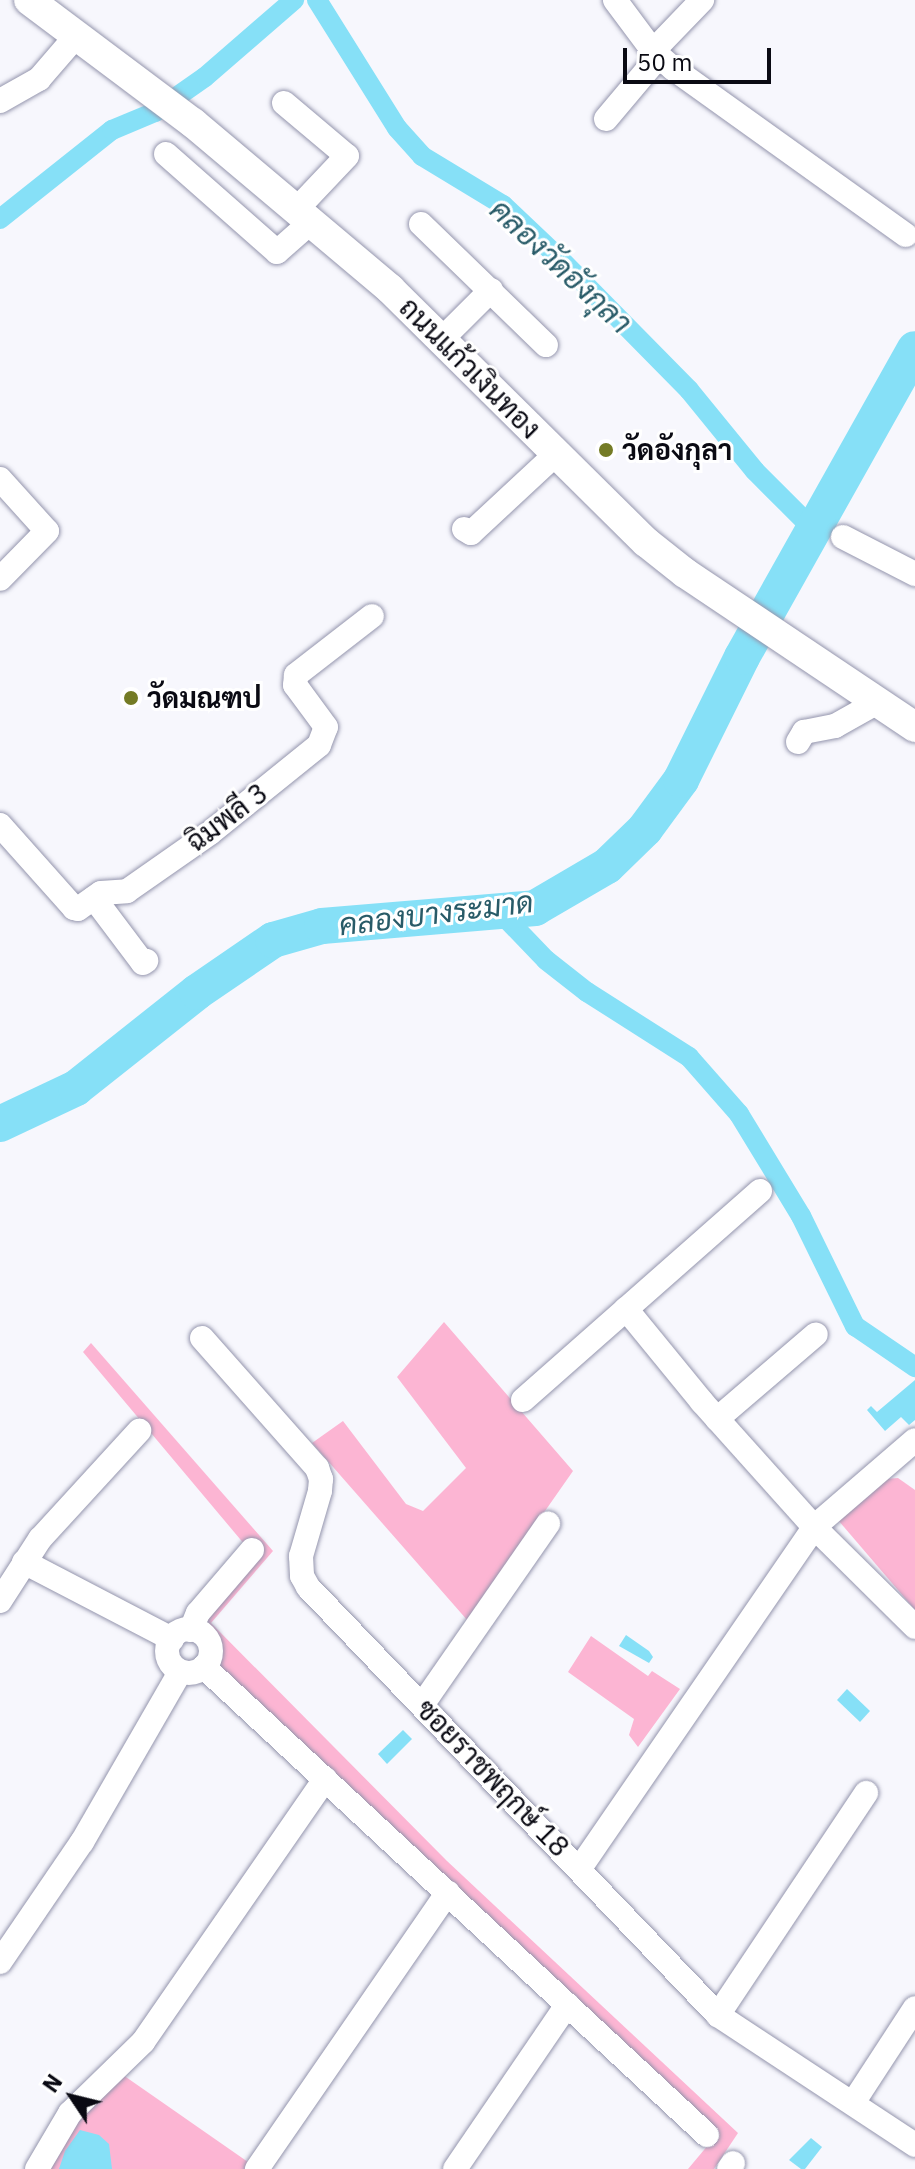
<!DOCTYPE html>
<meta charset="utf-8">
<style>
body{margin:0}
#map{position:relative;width:915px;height:2169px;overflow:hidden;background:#f7f7fd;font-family:"IBM Plex Sans",Sarabun,sans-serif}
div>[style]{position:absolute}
.green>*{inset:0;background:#fcb5d3}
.water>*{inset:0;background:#86e0f7}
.canal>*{height:20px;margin:-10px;padding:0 10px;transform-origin:10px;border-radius:10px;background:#86e0f7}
.river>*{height:36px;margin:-18px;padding:0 18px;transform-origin:18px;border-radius:18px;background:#86e0f7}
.roads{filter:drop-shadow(0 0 2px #9495ad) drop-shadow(0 0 2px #9495ad)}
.minor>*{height:24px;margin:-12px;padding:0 12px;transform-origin:12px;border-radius:12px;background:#fff}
.minor>.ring{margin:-12px;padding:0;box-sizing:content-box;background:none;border:24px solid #fff;border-radius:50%}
.tertiary>*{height:30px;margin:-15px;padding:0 15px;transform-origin:15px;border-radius:15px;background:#fff}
.dots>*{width:22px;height:22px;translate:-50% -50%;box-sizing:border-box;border:4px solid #fff;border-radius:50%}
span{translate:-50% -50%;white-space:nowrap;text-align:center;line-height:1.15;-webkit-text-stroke:6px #fff;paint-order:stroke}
.street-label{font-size:28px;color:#0a0a13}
.poi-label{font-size:28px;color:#0a0a13;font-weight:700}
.left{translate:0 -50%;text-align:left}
.water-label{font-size:30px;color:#285b68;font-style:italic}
.north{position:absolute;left:32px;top:2057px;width:80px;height:80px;-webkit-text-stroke:6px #fff;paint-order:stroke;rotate:305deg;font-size:22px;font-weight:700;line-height:32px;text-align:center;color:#0a0a13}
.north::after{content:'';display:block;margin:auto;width:28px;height:36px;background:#0a0a13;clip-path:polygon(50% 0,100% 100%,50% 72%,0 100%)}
.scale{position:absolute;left:623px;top:48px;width:148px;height:36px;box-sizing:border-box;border:4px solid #0a0a13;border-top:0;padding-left:10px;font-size:24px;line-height:28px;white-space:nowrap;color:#0a0a13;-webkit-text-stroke:6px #fff;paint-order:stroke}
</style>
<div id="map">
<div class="green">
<i style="clip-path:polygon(444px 1322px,573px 1471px,468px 1621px,312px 1443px,343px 1421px,406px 1504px,423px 1511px,466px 1468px,397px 1377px)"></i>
<i style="clip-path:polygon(91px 1343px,273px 1551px,211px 1623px,447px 1861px,738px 2133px,714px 2169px,688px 2169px,719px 2132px,214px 1665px,215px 1649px,201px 1617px,245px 1545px,83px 1352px)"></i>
<i style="clip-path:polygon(898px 1478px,915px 1490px,915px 1610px,838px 1520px,885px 1479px)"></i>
<i style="clip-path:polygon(591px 1636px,648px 1676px,652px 1671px,680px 1689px,638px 1747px,629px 1735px,634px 1719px,568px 1672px)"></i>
<i style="clip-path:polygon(123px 2075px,248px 2162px,244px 2169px,47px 2169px,70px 2125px)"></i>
</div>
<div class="water">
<i style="clip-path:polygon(915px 1380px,915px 1420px,909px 1425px,901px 1417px,885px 1431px,867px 1410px,871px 1406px,877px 1412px)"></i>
<i style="clip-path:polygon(626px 1635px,649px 1651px,653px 1657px,649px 1663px,619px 1646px)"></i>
<i style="clip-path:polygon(847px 1689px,870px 1711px,860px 1722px,837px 1700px)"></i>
<i style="clip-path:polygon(403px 1730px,412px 1739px,387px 1764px,378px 1754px)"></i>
<i style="clip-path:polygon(80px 2130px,99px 2135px,109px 2144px,112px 2169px,59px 2169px,65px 2151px)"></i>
<i style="clip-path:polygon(811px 2138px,822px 2147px,805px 2169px,801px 2169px,789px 2160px)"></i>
</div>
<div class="canal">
<i style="left:317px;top:0;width:151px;rotate:58deg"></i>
<i style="left:397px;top:128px;width:38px;rotate:48deg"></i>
<i style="left:422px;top:156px;width:95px;rotate:31.2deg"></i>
<i style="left:503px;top:205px;width:76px;rotate:43.4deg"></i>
<i style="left:558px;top:257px;width:187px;rotate:45.4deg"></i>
<i style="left:689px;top:390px;width:104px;rotate:50.8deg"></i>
<i style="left:755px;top:471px;width:85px;rotate:45deg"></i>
<i style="left:0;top:219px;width:143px;rotate:-38.5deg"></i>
<i style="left:112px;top:130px;width:47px;rotate:-22.7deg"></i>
<i style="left:155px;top:112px;width:61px;rotate:-35deg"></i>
<i style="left:205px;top:77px;width:118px;rotate:-40.9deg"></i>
<i style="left:500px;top:912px;width:66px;rotate:46.2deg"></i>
<i style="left:546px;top:960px;width:52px;rotate:38deg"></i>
<i style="left:587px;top:992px;width:121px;rotate:32.5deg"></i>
<i style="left:689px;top:1057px;width:76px;rotate:48.7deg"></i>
<i style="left:739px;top:1114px;width:119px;rotate:58.7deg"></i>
<i style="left:801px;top:1216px;width:123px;rotate:63.9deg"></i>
<i style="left:855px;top:1326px;width:73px;rotate:34.3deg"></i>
</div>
<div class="river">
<i style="left:0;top:1124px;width:84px;rotate:-25.3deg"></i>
<i style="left:76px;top:1088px;width:154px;rotate:-38.4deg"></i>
<i style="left:197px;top:992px;width:92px;rotate:-34.4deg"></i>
<i style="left:273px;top:940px;width:51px;rotate:-15.9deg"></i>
<i style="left:322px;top:926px;width:214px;rotate:-4.8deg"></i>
<i style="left:535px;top:908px;width:83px;rotate:-30.3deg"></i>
<i style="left:607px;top:866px;width:53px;rotate:-44.2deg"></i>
<i style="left:645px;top:829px;width:61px;rotate:-53.7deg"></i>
<i style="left:681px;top:780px;width:137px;rotate:-63.6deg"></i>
<i style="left:742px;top:657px;width:353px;rotate:-60.7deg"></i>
</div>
<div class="roads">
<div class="minor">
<i style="left:615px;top:0;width:64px;rotate:53.3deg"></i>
<i style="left:653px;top:51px;width:28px;rotate:41deg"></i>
<i style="left:674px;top:69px;width:285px;rotate:35.6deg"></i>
<i style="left:653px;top:51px;width:71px;rotate:-46.1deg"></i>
<i style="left:0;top:101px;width:45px;rotate:-29.4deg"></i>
<i style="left:39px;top:79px;width:58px;rotate:-49.2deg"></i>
<i style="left:284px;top:103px;width:82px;rotate:40.1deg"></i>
<i style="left:347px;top:156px;width:74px;rotate:133.4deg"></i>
<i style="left:606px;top:119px;width:82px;rotate:-49.9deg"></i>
<i style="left:166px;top:154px;width:148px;rotate:41.4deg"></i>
<i style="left:277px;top:252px;width:45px;rotate:-41.4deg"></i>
<i style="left:421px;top:224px;width:174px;rotate:44.1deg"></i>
<i style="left:443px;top:338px;width:68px;rotate:-45deg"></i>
<i style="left:0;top:479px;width:70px;rotate:47.9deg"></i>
<i style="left:47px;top:531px;width:67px;rotate:134.4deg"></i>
<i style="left:464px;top:529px;width:8px;rotate:30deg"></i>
<i style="left:471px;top:533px;width:116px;rotate:-42.9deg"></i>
<i style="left:843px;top:537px;width:81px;rotate:27.2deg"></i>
<i style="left:798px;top:742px;width:12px;rotate:-59deg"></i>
<i style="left:804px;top:732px;width:32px;rotate:-11deg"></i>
<i style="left:835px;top:726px;width:49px;rotate:-29.2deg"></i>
<i style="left:0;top:825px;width:111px;rotate:48.3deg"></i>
<i style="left:74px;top:908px;width:4px;rotate:14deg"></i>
<i style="left:78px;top:909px;width:28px;rotate:-35deg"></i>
<i style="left:101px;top:893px;width:26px;rotate:-4deg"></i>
<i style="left:127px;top:891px;width:101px;rotate:-34.9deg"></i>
<i style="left:210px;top:833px;width:140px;rotate:-38.9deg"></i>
<i style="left:319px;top:745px;width:19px;rotate:-69deg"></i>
<i style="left:326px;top:727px;width:52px;rotate:-126.4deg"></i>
<i style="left:295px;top:685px;width:10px;rotate:-84deg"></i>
<i style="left:296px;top:675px;width:96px;rotate:-37.8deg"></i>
<i style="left:94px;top:898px;width:81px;rotate:53deg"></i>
<i style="left:143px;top:963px;width:4px;rotate:-34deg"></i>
<i style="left:626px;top:1309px;width:120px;rotate:50.7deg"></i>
<i style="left:702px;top:1402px;width:168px;rotate:48.1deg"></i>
<i style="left:814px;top:1527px;width:142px;rotate:44.7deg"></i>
<i style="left:202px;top:1338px;width:174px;rotate:48.5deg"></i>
<i style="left:317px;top:1468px;width:12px;rotate:70deg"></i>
<i style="left:321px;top:1479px;width:12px;rotate:95deg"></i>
<i style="left:320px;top:1491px;width:68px;rotate:106.3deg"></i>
<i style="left:301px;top:1556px;width:20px;rotate:87deg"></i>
<i style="left:302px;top:1576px;width:13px;rotate:61deg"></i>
<i style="left:308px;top:1587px;width:593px;rotate:46.23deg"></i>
<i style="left:718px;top:2015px;width:236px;rotate:33.4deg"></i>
<i style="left:523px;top:1400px;width:316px;rotate:-41.4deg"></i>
<i style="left:717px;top:1419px;width:130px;rotate:-40.6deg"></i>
<i style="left:24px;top:1562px;width:167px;rotate:27.5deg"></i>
<i style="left:0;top:1601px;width:74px;rotate:-57.2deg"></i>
<i style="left:40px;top:1539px;width:147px;rotate:-47.5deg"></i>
<i class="ring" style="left:167px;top:1629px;width:20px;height:20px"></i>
<i style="left:191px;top:1630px;width:18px;rotate:-68deg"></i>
<i style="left:198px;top:1613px;width:83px;rotate:-49.4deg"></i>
<i style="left:204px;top:1667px;width:687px;rotate:42.94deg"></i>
<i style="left:422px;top:1705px;width:221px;rotate:-55.2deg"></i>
<i style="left:580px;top:1868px;width:414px;rotate:-55.5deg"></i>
<i style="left:814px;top:1527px;width:133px;rotate:-40.7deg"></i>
<i style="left:0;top:1962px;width:145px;rotate:-55.7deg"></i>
<i style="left:82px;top:1842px;width:196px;rotate:-60deg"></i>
<i style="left:718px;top:2015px;width:267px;rotate:-56.3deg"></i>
<i style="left:853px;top:2103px;width:113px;rotate:-56.9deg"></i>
<i style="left:37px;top:2169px;width:65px;rotate:-59.5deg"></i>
<i style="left:70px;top:2113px;width:102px;rotate:-44.2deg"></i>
<i style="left:143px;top:2042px;width:320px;rotate:-55.3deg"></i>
<i style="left:257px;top:2169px;width:336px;rotate:-55.4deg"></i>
<i style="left:455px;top:2169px;width:199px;rotate:-55.7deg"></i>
<i style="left:729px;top:2169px;width:7px;rotate:-56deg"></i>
</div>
<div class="tertiary">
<i style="left:29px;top:0;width:205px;rotate:36.9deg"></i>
<i style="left:193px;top:123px;width:258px;rotate:40.1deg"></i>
<i style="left:390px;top:289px;width:360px;rotate:44.7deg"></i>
<i style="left:646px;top:542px;width:50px;rotate:38.5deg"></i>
<i style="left:685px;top:573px;width:277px;rotate:33.8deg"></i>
</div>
</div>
<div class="dots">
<i style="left:606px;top:450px;background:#747b25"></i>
<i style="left:131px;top:698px;background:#747b25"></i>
</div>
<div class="street-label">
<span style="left:470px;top:368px;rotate:45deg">ถนนแก้วเงินทอง</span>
<span style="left:227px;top:817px;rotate:-37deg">ฉิมพลี 3</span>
<span style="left:493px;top:1778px;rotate:46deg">ซอยราชพฤกษ์ 18</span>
</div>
<div class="poi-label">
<span class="left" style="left:622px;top:450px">วัดอังกุลา</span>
<span class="left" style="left:147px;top:698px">วัดมณฑป</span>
</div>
<div class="water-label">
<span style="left:561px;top:266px;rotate:43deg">คลองวัดอังกุลา</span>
<span style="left:436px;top:913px;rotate:-7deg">คลองบางระมาด</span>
</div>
<div class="north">N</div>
<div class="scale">50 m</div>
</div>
